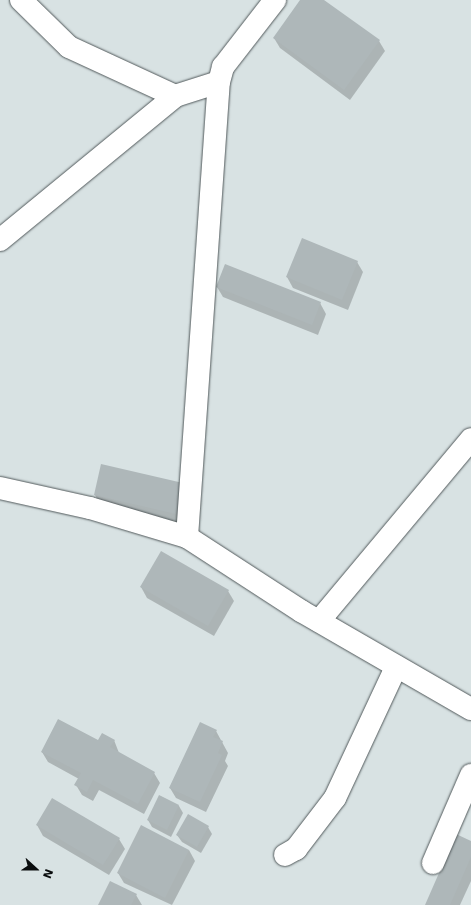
<!DOCTYPE html>
<style>
body{margin:0}
#map{position:relative;width:471px;height:905px;overflow:hidden;background:#d8e2e3;font-family:"DejaVu Sans",sans-serif}
div>[style]{position:absolute}
.shadow>*{inset:0;background:#0003}
.building>*{inset:0;background:#aeb7b9}
.roads{filter:drop-shadow(0 0 1px #51595b) drop-shadow(0 0 1px #51595b)}
.minor>*{height:22px;margin:-11px;padding:0 11px;transform-origin:11px;border-radius:11px;background:#fff}
span{translate:-50% -50%;white-space:nowrap;text-align:center;line-height:1.15;-webkit-text-stroke:3px #d8e2e3;paint-order:stroke}
.north{position:absolute;left:16px;top:849px;width:40px;height:40px;-webkit-text-stroke:3px #d8e2e3;paint-order:stroke;rotate:111deg;font-size:11px;font-weight:700;line-height:16px;text-align:center;color:#0a0d0e}
.north::after{content:'';display:block;margin:auto;width:14px;height:18px;background:#0a0d0e;clip-path:polygon(50% 0,100% 100%,50% 72%,0 100%)}
</style>
<div id="map">
<div class="shadow">
<i style="clip-path:polygon(301px 0,323px 0,379px 41px,385px 51px,350px 100px,280px 48px,274px 38px)"></i>
<i style="clip-path:polygon(357px 262px,363px 272px,348px 310px,293px 288px,287px 277px)"></i>
<i style="clip-path:polygon(217px 287px,320px 303px,326px 314px,318px 335px,223px 297px)"></i>
<i style="clip-path:polygon(189px 494px,182px 524px,101px 506px,95px 495px)"></i>
<i style="clip-path:polygon(141px 587px,228px 591px,234px 601px,214px 636px,147px 598px)"></i>
<i style="clip-path:polygon(216px 731px,228px 753px,225px 761px,228px 766px,206px 812px,176px 798px,170px 788px)"></i>
<i style="clip-path:polygon(114px 740px,119px 753px,154px 773px,160px 783px,144px 814px,99px 790px,93px 801px,82px 795px,76px 785px,79px 779px,48px 762px,42px 752px)"></i>
<i style="clip-path:polygon(160px 796px,179px 806px,183px 813px,171px 837px,152px 827px,148px 820px)"></i>
<i style="clip-path:polygon(37px 825px,119px 839px,125px 849px,109px 875px,43px 836px)"></i>
<i style="clip-path:polygon(208px 827px,212px 834px,201px 853px,182px 842px,177px 835px)"></i>
<i style="clip-path:polygon(471px 842px,471px 881px,460px 905px,426px 905px)"></i>
<i style="clip-path:polygon(189px 850px,195px 861px,172px 905px,124px 883px,118px 873px)"></i>
<i style="clip-path:polygon(136px 895px,142px 905px,99px 905px)"></i>
</div>
<div class="building">
<i style="clip-path:polygon(300px 0,324px 0,380px 40px,344px 90px,273px 38px)"></i>
<i style="clip-path:polygon(302px 238px,358px 261px,342px 300px,286px 277px)"></i>
<i style="clip-path:polygon(225px 264px,321px 302px,312px 325px,216px 287px)"></i>
<i style="clip-path:polygon(101px 464px,183px 483px,176px 514px,94px 495px)"></i>
<i style="clip-path:polygon(161px 551px,229px 590px,208px 626px,140px 587px)"></i>
<i style="clip-path:polygon(58px 719px,98px 740px,102px 733px,115px 740px,110px 747px,155px 772px,138px 804px,93px 780px,87px 792px,74px 785px,81px 773px,41px 752px)"></i>
<i style="clip-path:polygon(200px 722px,217px 730px,213px 737px,223px 741px,218px 753px,222px 755px,200px 802px,169px 788px)"></i>
<i style="clip-path:polygon(159px 795px,179px 805px,167px 830px,147px 820px)"></i>
<i style="clip-path:polygon(52px 798px,120px 838px,103px 865px,36px 825px)"></i>
<i style="clip-path:polygon(188px 814px,209px 826px,197px 847px,176px 835px)"></i>
<i style="clip-path:polygon(141px 825px,189px 850px,165px 898px,117px 873px)"></i>
<i style="clip-path:polygon(456px 834px,471px 841px,471px 857px,450px 905px,425px 905px)"></i>
<i style="clip-path:polygon(110px 881px,137px 894px,131px 905px,98px 905px)"></i>
</div>
<div class="roads">
<div class="minor">
<i style="left:21px;top:0;width:67px;rotate:44.4deg"></i>
<i style="left:69px;top:47px;width:117px;rotate:24.8deg"></i>
<i style="left:0;top:240px;width:227px;rotate:-39.4deg"></i>
<i style="left:175px;top:96px;width:46px;rotate:-17.7deg"></i>
<i style="left:0;top:488px;width:92px;rotate:12.5deg"></i>
<i style="left:90px;top:508px;width:101px;rotate:16.6deg"></i>
<i style="left:187px;top:537px;width:136px;rotate:33deg"></i>
<i style="left:301px;top:611px;width:196px;rotate:30deg"></i>
<i style="left:187px;top:537px;width:456px;rotate:-86deg"></i>
<i style="left:219px;top:82px;width:16px;rotate:-75deg"></i>
<i style="left:223px;top:67px;width:85px;rotate:-52.2deg"></i>
<i style="left:319px;top:621px;width:237px;rotate:-50.1deg"></i>
<i style="left:285px;top:855px;width:13px;rotate:-29deg"></i>
<i style="left:296px;top:849px;width:64px;rotate:-52.6deg"></i>
<i style="left:335px;top:798px;width:145px;rotate:-65deg"></i>
<i style="left:433px;top:863px;width:96px;rotate:-66.6deg"></i>
</div>
</div>
<div class="north">N</div>
</div>
